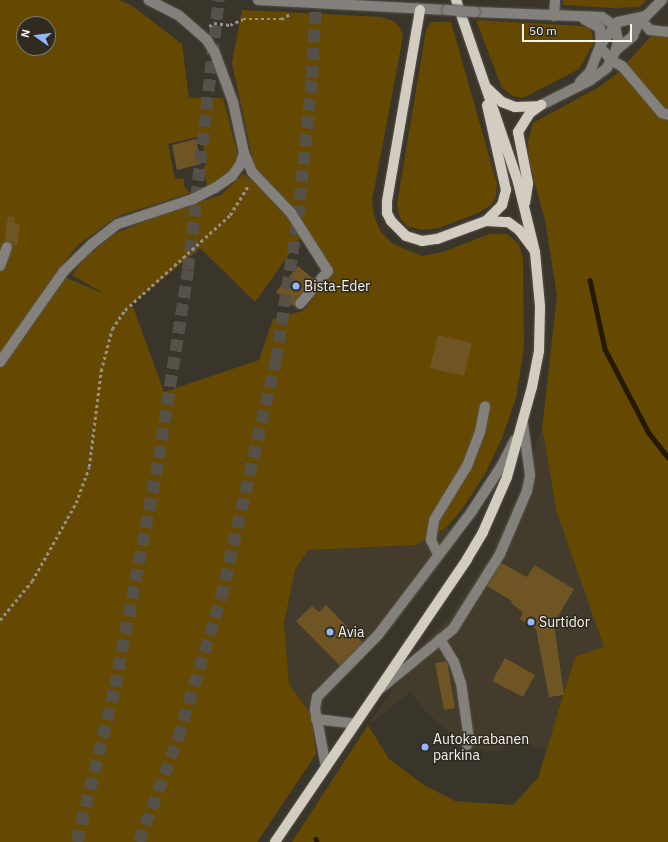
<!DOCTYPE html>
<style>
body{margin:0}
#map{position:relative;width:668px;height:842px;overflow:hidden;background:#3a352b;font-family:"IBM Plex Sans",sans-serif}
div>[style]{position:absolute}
.built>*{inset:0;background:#433b2b}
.green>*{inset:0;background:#664901}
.stream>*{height:4.5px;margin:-2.25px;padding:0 2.25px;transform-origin:2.25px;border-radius:2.25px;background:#271900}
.building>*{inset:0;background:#6e5523}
.highway-tunnel>*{height:12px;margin-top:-6px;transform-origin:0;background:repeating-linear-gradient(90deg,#565148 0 12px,transparent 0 18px)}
.path>*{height:2.5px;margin-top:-1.25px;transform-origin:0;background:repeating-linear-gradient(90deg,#96928a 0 3px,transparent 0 6px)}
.roads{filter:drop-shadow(0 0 1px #58534a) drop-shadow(0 0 1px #58534a)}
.minor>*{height:10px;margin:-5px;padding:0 5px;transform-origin:5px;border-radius:5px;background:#84817c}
.major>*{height:10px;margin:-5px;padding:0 5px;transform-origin:5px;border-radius:5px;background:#d2ccc1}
.bridges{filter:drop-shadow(0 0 1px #58534a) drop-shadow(0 0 1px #58534a)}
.minor-bridge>*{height:10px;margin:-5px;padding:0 5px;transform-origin:5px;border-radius:5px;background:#84817c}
.dots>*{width:11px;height:11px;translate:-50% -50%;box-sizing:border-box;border:2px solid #302b21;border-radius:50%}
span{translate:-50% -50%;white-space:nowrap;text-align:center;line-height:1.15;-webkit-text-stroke:3px #302b21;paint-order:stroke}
.poi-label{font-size:14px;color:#f6f2ec}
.left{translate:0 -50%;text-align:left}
.north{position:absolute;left:16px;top:16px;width:40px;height:40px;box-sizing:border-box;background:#302b21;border:1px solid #7f7b72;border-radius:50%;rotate:284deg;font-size:11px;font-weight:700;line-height:16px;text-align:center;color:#f6f2ec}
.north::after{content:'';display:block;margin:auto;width:14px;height:18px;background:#92b7fd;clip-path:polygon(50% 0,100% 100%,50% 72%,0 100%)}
.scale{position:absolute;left:522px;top:24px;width:110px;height:18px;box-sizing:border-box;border:2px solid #f6f2ec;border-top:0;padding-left:5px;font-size:12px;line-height:14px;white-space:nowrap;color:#f6f2ec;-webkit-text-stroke:3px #302b21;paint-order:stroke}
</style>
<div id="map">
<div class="built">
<i style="clip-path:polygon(542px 428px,557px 513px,605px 647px,575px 657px,547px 751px,522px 743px,497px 751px,471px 749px,428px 714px,410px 692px,368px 725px,424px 644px,447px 621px,490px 556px,523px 482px)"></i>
<i style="clip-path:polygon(447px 527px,460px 539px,391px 630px,311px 714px,289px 684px,284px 623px,295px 570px,308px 550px,416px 545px)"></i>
</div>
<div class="green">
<i style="clip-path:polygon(evenodd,0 0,119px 0,131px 5px,182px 44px,189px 98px,223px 98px,237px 152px,235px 165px,222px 180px,207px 187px,204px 168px,207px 160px,200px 136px,168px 144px,175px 179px,184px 178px,184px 186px,190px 193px,118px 216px,79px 244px,55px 273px,107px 295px,72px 275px,85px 258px,114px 234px,162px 214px,221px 195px,243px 174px,258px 185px,232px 63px,242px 10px,381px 17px,394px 21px,400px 28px,403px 36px,372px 201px,374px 216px,381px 232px,393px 244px,422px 256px,443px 252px,489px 234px,507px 234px,519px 244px,523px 259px,524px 347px,516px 398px,502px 438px,485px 474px,463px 508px,447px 527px,416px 545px,308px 550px,295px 570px,284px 623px,289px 684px,311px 714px,316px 754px,257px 842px,0 842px,0 0,24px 24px,48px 24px,48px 48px,24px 48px,24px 24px,0 0,305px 232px,334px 272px,303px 311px,273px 319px,259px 360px,164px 392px,132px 304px,200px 248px,255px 302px,305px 232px)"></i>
<i style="clip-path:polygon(563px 0,647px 0,639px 7px,614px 8px,563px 5px)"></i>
<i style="clip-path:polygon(476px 20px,581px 26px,590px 28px,594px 42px,579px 69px,523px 98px,513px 96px,502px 88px)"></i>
<i style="clip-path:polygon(431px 22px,451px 22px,497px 184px,496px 196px,491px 205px,478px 213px,439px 228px,423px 230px,407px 226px,400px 218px,397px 204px,426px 30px)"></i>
<i style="clip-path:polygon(651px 36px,668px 36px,668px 842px,292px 842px,368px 725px,389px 759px,424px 785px,455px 801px,513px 805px,538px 778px,575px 657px,604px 647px,557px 513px,542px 428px,557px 296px,545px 220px,529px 161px,528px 141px,533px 123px,599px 87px,618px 73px)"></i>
</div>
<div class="stream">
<i style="left:590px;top:280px;width:71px;rotate:77.7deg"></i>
<i style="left:605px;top:349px;width:95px;rotate:62.4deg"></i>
<i style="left:649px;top:433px;width:31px;rotate:52deg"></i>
<i style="left:316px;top:839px;width:3px;rotate:72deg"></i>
</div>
<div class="building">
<i style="clip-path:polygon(196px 139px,201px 164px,177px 170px,172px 145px)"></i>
<i style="clip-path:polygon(8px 216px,15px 217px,14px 223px,20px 224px,17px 246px,4px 244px)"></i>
<i style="clip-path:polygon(298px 266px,315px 280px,293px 306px,276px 292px)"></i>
<i style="clip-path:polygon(438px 335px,472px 343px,464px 376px,430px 368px)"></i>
<i style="clip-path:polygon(498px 561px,527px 577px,534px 565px,574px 589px,554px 623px,564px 695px,549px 697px,536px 629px,520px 619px,523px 612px,511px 603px,512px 601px,484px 584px)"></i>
<i style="clip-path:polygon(326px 605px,363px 643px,340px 666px,296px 621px,312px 606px,319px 612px)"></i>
<i style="clip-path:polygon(505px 658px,535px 675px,523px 697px,492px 681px)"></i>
<i style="clip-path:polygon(447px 661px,455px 708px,444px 710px,435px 663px)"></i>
</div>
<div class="highway-tunnel">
<i style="left:77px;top:842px;width:160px;rotate:-76.2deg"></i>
<i style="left:115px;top:687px;width:233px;rotate:-79.1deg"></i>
<i style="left:159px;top:458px;width:190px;rotate:-81.2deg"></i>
<i style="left:188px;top:270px;width:272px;rotate:-83.5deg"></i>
<i style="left:139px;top:842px;width:111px;rotate:-69.4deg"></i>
<i style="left:178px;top:738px;width:146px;rotate:-72.9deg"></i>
<i style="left:221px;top:598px;width:244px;rotate:-77deg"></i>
<i style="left:276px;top:360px;width:144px;rotate:-81.2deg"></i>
<i style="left:298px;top:218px;width:141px;rotate:-84.3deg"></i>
<i style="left:312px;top:78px;width:78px;rotate:-87.1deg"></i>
</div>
<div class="path">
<i style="left:209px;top:26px;width:6px;rotate:-31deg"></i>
<i style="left:214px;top:23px;width:16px;rotate:7deg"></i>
<i style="left:230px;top:25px;width:14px;rotate:-25deg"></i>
<i style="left:243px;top:19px;width:38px"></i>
<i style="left:281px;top:19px;width:10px;rotate:-29deg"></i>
<i style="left:0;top:620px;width:50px;rotate:-50.6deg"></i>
<i style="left:32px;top:581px;width:90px;rotate:-60.6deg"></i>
<i style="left:76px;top:503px;width:38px;rotate:-70deg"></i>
<i style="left:89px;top:467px;width:97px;rotate:-82.9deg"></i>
<i style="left:101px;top:371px;width:43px;rotate:-75.3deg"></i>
<i style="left:112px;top:329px;width:23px;rotate:-56deg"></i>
<i style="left:125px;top:310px;width:142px;rotate:-42.1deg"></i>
<i style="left:230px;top:215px;width:34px;rotate:-58deg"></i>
</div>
<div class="roads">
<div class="minor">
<i style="left:258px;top:0;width:189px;rotate:3deg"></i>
<i style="left:475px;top:12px;width:127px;rotate:2.3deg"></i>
<i style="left:602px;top:17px;width:16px;rotate:35deg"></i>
<i style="left:615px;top:26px;width:14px;rotate:78deg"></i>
<i style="left:618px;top:40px;width:10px;rotate:101deg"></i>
<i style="left:616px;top:50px;width:20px;rotate:117deg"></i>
<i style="left:607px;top:68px;width:22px;rotate:144deg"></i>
<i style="left:589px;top:81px;width:54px;rotate:153.4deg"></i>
<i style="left:554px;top:16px;width:16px;rotate:-86deg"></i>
<i style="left:640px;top:19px;width:15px;rotate:48deg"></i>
<i style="left:650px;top:30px;width:18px;rotate:6deg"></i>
<i style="left:601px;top:44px;width:28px;rotate:-52deg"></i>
<i style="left:618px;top:22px;width:29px;rotate:-12deg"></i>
<i style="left:646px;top:16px;width:23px;rotate:-45deg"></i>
<i style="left:600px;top:47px;width:18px;rotate:49deg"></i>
<i style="left:612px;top:61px;width:11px;rotate:27deg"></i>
<i style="left:622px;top:66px;width:62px;rotate:49.6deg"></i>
<i style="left:662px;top:113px;width:6px;rotate:18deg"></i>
<i style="left:616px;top:50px;width:22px;rotate:-39deg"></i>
<i style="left:633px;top:36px;width:18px;rotate:-68deg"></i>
<i style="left:580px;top:82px;width:14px;rotate:-45deg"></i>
<i style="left:590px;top:72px;width:30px;rotate:-69deg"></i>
<i style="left:601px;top:44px;width:16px;rotate:-94deg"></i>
<i style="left:600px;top:28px;width:18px;rotate:-151deg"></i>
<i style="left:244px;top:153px;width:21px;rotate:67deg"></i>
<i style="left:252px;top:172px;width:57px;rotate:46.4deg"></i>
<i style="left:291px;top:213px;width:69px;rotate:57.5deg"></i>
<i style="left:328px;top:271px;width:43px;rotate:130.3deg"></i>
<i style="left:0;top:266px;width:20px;rotate:-70deg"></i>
<i style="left:0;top:362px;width:111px;rotate:-54.9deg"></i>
<i style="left:64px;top:271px;width:39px;rotate:-44deg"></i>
<i style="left:92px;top:244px;width:33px;rotate:-38deg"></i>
<i style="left:118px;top:224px;width:79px;rotate:-18.4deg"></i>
<i style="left:193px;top:199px;width:25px;rotate:-27deg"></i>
<i style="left:215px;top:188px;width:21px;rotate:-35deg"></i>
<i style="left:232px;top:176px;width:14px;rotate:-54deg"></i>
<i style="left:240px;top:165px;width:13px;rotate:-72deg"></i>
<i style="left:244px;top:153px;width:52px;rotate:-102.2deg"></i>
<i style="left:233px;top:102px;width:52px;rotate:-110.2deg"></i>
<i style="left:215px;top:53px;width:15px;rotate:-122deg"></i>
<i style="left:207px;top:40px;width:38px;rotate:-139deg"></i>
<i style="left:178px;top:15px;width:33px;rotate:-153deg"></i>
<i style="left:438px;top:554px;width:16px;rotate:-117deg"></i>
<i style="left:431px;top:540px;width:20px;rotate:-81deg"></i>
<i style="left:434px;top:520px;width:63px;rotate:-58.6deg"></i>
<i style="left:467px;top:466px;width:36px;rotate:-69deg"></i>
<i style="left:480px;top:432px;width:26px;rotate:-79deg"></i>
<i style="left:440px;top:639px;width:27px;rotate:59deg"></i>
<i style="left:454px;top:662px;width:22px;rotate:72deg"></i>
<i style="left:461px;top:683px;width:57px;rotate:81.9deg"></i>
<i style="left:469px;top:739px;width:6px;rotate:108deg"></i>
<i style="left:380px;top:689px;width:94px;rotate:-39.4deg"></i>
<i style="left:453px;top:629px;width:89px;rotate:-57.9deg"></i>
<i style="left:500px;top:554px;width:69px;rotate:-66.8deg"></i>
<i style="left:527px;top:491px;width:16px;rotate:-79deg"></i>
<i style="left:530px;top:475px;width:51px;rotate:-97.8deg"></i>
<i style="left:316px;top:719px;width:39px;rotate:7deg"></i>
<i style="left:326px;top:767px;width:59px;rotate:-100.7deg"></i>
<i style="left:315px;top:709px;width:12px;rotate:-81deg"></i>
<i style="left:317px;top:697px;width:87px;rotate:-45.5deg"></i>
<i style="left:378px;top:635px;width:156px;rotate:-52.8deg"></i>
<i style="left:472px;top:511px;width:55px;rotate:-56.9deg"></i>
<i style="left:502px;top:465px;width:28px;rotate:-63deg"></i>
</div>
<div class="major">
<i style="left:420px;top:10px;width:195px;rotate:99.8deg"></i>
<i style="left:387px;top:202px;width:11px;rotate:90deg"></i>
<i style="left:387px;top:213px;width:9px;rotate:63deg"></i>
<i style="left:391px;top:221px;width:21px;rotate:45deg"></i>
<i style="left:406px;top:236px;width:17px;rotate:17deg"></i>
<i style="left:422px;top:241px;width:15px;rotate:-8deg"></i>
<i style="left:437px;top:239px;width:52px;rotate:-20.2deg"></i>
<i style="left:486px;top:221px;width:22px;rotate:3deg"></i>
<i style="left:508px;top:222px;width:14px;rotate:36deg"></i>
<i style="left:519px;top:230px;width:25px;rotate:53deg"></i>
<i style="left:487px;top:88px;width:21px;rotate:43deg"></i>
<i style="left:502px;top:102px;width:14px;rotate:21deg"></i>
<i style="left:515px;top:107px;width:23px;rotate:-2deg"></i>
<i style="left:525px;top:203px;width:20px;rotate:-81deg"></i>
<i style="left:528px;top:183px;width:52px;rotate:-101.1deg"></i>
<i style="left:518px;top:132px;width:22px;rotate:-58deg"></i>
<i style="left:530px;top:113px;width:14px;rotate:-36deg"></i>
<i style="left:486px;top:221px;width:23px;rotate:-45deg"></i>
<i style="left:502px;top:205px;width:16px;rotate:-75deg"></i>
<i style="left:506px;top:190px;width:87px;rotate:-102.6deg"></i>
<i style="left:275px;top:842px;width:342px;rotate:-55.8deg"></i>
<i style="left:467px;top:559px;width:31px;rotate:-59deg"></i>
<i style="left:483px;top:532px;width:60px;rotate:-66.4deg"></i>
<i style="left:507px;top:477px;width:93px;rotate:-74.5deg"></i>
<i style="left:532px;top:387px;width:37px;rotate:-79deg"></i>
<i style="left:539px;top:351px;width:45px;rotate:-88.7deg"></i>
<i style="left:540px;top:306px;width:54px;rotate:-95.3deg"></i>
<i style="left:535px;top:252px;width:72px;rotate:-103.7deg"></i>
<i style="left:518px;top:182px;width:192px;rotate:-108.8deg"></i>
</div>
</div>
<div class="bridges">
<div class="minor-bridge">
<i style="left:447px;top:10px;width:28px;rotate:4deg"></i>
</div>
</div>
<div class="dots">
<i style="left:296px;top:286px;background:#92b7fd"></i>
<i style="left:531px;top:622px;background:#92b7fd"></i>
<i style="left:330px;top:632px;background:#92b7fd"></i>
<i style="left:425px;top:747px;background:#92b7fd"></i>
</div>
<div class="poi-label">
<span class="left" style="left:304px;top:286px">Bista-Eder</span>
<span class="left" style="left:539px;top:622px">Surtidor</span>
<span class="left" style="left:338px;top:632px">Avia</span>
<span class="left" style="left:433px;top:747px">Autokarabanen<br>parkina</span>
</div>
<div class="north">N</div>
<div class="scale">50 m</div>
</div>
